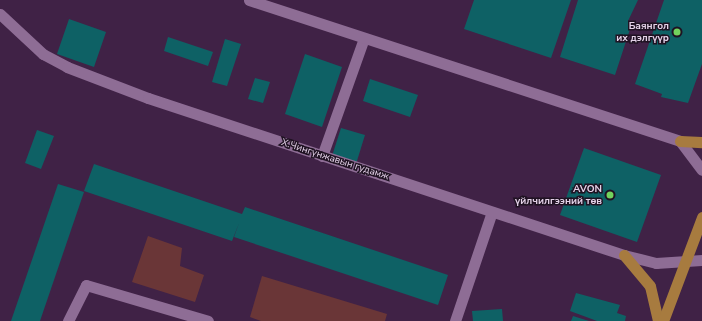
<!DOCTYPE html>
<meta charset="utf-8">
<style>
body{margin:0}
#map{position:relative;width:702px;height:321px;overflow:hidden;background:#402246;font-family:"Nunito Sans",sans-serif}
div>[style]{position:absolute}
.green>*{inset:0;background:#6a3637}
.building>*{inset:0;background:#0e6165}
.minor>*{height:11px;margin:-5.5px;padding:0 5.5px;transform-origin:5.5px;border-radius:5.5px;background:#8e6d95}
.secondary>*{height:11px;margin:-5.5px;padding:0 5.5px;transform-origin:5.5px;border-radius:5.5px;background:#8e6d95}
.primary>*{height:11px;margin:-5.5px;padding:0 5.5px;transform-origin:5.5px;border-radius:5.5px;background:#a77b3f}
.dots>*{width:11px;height:11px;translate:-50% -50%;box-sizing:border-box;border:2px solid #1f1222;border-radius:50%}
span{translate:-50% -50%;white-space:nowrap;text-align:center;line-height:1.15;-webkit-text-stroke:3px #1f1222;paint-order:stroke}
.poi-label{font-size:10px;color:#e5d3e9;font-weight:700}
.right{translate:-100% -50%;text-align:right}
.street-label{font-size:10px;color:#e5d3e9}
</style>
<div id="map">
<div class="green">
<i style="clip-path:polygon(148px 236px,182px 248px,180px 266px,204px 275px,195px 302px,132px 282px)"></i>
<i style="clip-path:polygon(262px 276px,387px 314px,385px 321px,261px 321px,250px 317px)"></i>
</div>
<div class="building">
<i style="clip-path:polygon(474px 0,571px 0,551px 58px,464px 29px)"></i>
<i style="clip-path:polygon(578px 0,638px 0,628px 21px,632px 23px,615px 75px,560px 57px)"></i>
<i style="clip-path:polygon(664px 0,702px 0,702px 64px,688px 103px,661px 97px,662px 94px,635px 84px)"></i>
<i style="clip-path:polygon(69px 19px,106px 32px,94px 67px,57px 54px)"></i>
<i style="clip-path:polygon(168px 37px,213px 52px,208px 66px,164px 51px)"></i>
<i style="clip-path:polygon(225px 39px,241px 44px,227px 86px,212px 82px)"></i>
<i style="clip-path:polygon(305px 54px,342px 67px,322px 127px,285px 114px)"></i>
<i style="clip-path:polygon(255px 78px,270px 82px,263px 103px,248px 99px)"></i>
<i style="clip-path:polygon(370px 79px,418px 95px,410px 117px,363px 101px)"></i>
<i style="clip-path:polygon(341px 128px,365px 135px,356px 164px,332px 156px)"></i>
<i style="clip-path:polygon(37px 130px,54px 136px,41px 169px,25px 163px)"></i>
<i style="clip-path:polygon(584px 148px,661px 175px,637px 242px,560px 215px)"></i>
<i style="clip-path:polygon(94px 164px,242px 214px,245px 207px,448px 275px,438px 305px,234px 237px,239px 223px,232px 241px,84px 191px)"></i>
<i style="clip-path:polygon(58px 184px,84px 192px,40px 321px,11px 321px)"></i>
<i style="clip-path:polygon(576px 293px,620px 305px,617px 313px,626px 316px,625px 321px,597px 321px,570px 311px)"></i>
<i style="clip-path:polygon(502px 309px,503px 321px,473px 321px,472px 311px)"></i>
<i style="clip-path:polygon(573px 316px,589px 321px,571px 321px)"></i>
</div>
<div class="minor">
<i style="left:322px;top:156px;width:125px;rotate:-70.4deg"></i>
<i style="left:68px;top:321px;width:40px;rotate:-63.4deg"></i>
<i style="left:86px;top:285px;width:127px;rotate:16.4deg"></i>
<i style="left:455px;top:321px;width:115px;rotate:-71.3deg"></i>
</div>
<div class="secondary">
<i style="left:249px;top:0;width:453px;rotate:18.1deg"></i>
<i style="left:680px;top:141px;width:36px;rotate:53deg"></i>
<i style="left:0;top:14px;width:59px;rotate:42.9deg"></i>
<i style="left:43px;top:54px;width:27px;rotate:28deg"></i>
<i style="left:67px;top:67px;width:87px;rotate:20.9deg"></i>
<i style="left:148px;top:98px;width:501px;rotate:18.25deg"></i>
<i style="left:624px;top:255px;width:33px;rotate:14deg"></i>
<i style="left:656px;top:263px;width:46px;rotate:-3.7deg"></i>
</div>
<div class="primary">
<i style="left:680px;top:141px;width:22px;rotate:3deg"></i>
<i style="left:624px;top:255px;width:40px;rotate:50deg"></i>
<i style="left:650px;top:286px;width:36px;rotate:77deg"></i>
<i style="left:663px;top:321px;width:111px;rotate:-69.4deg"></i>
</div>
<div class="dots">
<i style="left:677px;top:32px;background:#72d25d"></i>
<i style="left:610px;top:195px;background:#72d25d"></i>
</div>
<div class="poi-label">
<span class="right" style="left:669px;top:32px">Баянгол<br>их дэлгүүр</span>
<span class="right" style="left:602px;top:195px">AVON<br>үйлчилгээний төв</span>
</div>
<div class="street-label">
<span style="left:335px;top:160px;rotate:18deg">Х.Чингүнжавын гудамж</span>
</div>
</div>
